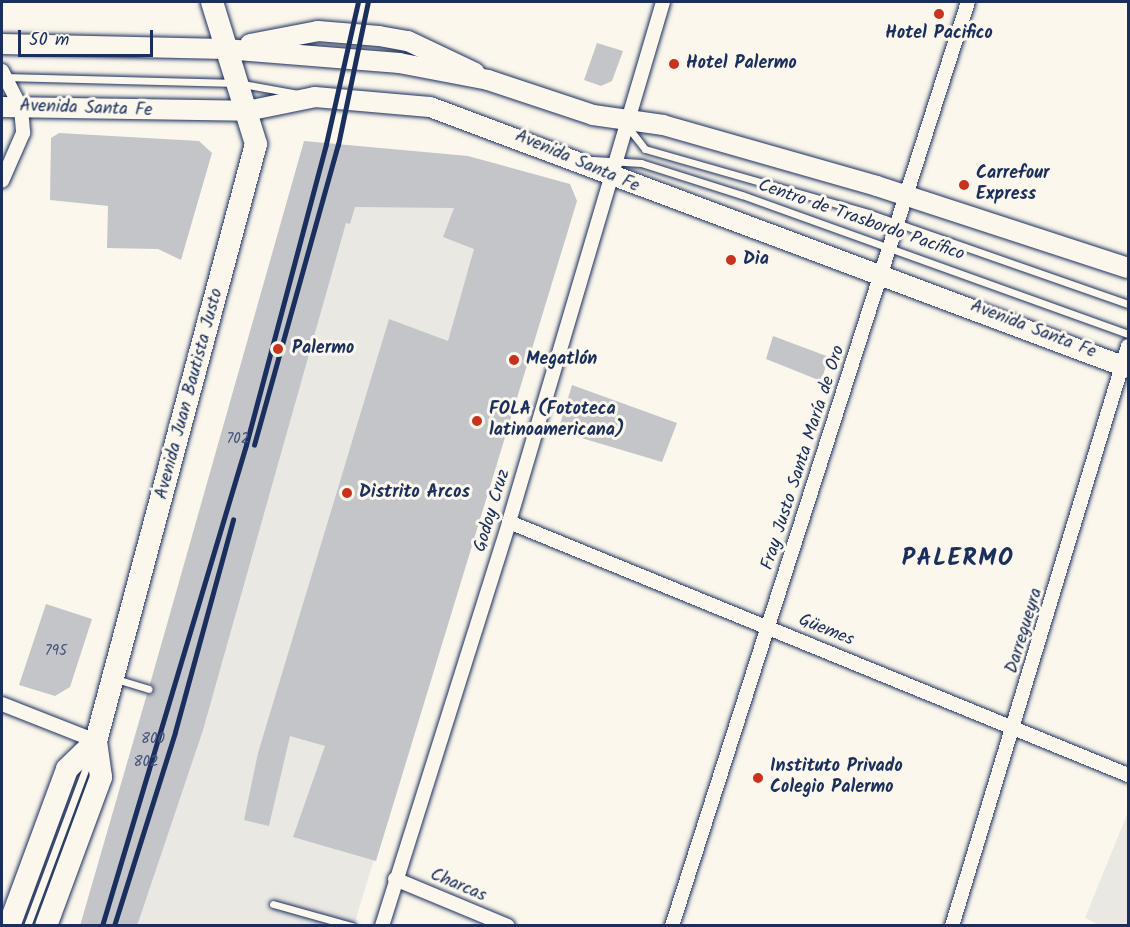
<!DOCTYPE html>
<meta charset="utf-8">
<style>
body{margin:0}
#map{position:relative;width:1130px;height:927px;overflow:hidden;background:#fbf7ec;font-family:Kalam,sans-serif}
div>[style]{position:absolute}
.built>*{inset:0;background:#eae8e2}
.building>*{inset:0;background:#c3c5c9}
.roads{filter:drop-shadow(0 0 2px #1b2f5e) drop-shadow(0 0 2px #1b2f5e)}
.lane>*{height:7px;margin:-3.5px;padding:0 3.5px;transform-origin:3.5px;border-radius:3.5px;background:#fbf7ec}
.street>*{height:14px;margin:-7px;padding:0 7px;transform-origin:7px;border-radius:7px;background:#fbf7ec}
.secondary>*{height:20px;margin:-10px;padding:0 10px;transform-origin:10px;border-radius:10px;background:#fbf7ec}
.primary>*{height:22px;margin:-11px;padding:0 11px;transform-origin:11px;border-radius:11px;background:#fbf7ec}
.rail>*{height:4.5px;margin:-2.25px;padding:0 2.25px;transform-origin:2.25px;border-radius:2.25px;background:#1b2f5e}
.dots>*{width:16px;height:16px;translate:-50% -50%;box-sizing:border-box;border:3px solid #fbf7ec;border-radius:50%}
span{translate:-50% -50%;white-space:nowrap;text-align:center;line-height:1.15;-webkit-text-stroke:6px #fbf7ec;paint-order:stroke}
.number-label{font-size:15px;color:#455479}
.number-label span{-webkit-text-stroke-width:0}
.poi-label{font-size:18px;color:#1b2f5e;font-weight:700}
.left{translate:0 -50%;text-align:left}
.street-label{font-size:18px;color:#1b2f5e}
.district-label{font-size:24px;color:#1b2f5e;font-weight:700;letter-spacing:1.5px}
.frame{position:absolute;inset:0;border:3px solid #1b2f5e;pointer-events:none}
.scale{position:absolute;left:18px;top:30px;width:135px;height:27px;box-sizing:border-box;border:3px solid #1b2f5e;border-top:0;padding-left:8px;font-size:18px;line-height:21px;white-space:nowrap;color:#1b2f5e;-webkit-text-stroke:4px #fbf7ec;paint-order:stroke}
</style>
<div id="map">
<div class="built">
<i style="clip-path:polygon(455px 194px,568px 228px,354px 925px,80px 926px,279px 239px,355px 207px)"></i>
<i style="clip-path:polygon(1128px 812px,1128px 925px,1100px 925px,1085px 918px)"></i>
</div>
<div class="building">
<i style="clip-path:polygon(597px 43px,623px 51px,612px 81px,601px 86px,584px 80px)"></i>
<i style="clip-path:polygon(59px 133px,199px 141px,212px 153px,181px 260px,158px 249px,107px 248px,108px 206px,50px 200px,51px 138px)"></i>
<i style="clip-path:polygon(304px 141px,468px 156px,570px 184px,577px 201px,376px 861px,293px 837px,325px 746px,290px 736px,269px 826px,244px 820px,258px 753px,389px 319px,448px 341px,474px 249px,443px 237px,454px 208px,355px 207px,350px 224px,346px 223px,203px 730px,137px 926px,80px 926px,147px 694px,153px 690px,150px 684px,156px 663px)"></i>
<i style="clip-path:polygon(773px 336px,829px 357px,821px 381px,766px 359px)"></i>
<i style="clip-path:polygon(572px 385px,677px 423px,662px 462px,558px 431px)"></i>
<i style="clip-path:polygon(46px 604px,92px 619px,70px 687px,55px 696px,19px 685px)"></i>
</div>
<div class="roads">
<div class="lane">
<i style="left:4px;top:77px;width:233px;rotate:1.5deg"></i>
<i style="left:237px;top:83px;width:62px;rotate:10.2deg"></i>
<i style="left:627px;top:126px;width:29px;rotate:52deg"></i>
<i style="left:645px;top:149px;width:232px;rotate:16deg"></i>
<i style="left:868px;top:213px;width:275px;rotate:19.3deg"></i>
<i style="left:593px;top:160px;width:48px;rotate:3.6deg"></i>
<i style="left:641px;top:163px;width:106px;rotate:17.6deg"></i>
<i style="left:742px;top:195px;width:410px;rotate:19.8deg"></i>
<i style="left:116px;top:679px;width:34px;rotate:17deg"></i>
<i style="left:273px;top:904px;width:82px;rotate:15.6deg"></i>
<i style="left:27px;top:926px;width:178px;rotate:-69.6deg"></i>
</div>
<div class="street">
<i style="left:2px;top:71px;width:42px;rotate:62.8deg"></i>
<i style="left:21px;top:108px;width:25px;rotate:85deg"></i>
<i style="left:23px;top:133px;width:52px;rotate:113.6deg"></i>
<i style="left:509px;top:522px;width:669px;rotate:22.23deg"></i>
<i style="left:2px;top:704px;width:101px;rotate:21.5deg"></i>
<i style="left:395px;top:879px;width:122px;rotate:22.6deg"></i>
<i style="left:382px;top:926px;width:423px;rotate:-72.5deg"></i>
<i style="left:509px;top:522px;width:542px;rotate:-73.5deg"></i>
<i style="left:672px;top:926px;width:970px;rotate:-72.24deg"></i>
<i style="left:952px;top:926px;width:606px;rotate:-73.12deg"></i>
</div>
<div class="secondary">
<i style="left:2px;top:44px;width:223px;rotate:1.3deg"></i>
<i style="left:225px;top:49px;width:175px;rotate:4.6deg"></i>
<i style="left:399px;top:63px;width:91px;rotate:10.8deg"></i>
<i style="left:488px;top:80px;width:111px;rotate:18.4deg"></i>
<i style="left:593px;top:115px;width:71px;rotate:8.1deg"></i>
<i style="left:663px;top:125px;width:223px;rotate:15.9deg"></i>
<i style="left:877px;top:186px;width:264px;rotate:18.1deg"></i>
<i style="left:250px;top:44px;width:69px;rotate:-10.8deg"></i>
<i style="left:318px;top:31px;width:61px;rotate:4.7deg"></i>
<i style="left:379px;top:36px;width:29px;rotate:10deg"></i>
<i style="left:408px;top:41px;width:74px;rotate:25.5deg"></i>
<i style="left:2px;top:107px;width:245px;rotate:0.9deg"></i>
<i style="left:247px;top:111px;width:69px;rotate:-11.6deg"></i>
<i style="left:315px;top:97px;width:115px;rotate:5deg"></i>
<i style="left:430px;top:107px;width:745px;rotate:20.5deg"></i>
</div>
<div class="primary">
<i style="left:9px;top:926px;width:167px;rotate:-69.7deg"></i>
<i style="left:67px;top:769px;width:40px;rotate:-44deg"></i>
<i style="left:46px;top:926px;width:159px;rotate:-69.7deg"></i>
<i style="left:101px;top:777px;width:36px;rotate:-98deg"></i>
<i style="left:96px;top:741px;width:618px;rotate:-75deg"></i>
<i style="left:256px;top:144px;width:149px;rotate:-107.2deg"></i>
</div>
</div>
<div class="rail">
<i style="left:254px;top:445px;width:312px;rotate:-74.4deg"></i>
<i style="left:338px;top:145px;width:146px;rotate:-78.2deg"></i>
<i style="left:102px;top:926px;width:502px;rotate:-73.33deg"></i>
<i style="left:246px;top:445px;width:311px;rotate:-75.1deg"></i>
<i style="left:326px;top:144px;width:146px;rotate:-77.3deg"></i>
<i style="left:114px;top:926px;width:203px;rotate:-72.5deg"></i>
<i style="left:175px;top:732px;width:220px;rotate:-74.7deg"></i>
</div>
<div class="dots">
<i style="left:939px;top:14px;background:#c8321e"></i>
<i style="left:674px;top:64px;background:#c8321e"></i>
<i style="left:964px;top:185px;background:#c8321e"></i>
<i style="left:731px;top:260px;background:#c8321e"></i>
<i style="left:278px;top:349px;background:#c8321e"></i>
<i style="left:514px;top:360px;background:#c8321e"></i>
<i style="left:477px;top:421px;background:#c8321e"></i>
<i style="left:347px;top:493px;background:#c8321e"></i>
<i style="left:758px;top:778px;background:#c8321e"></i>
</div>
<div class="number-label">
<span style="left:238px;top:440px">702</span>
<span style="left:56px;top:652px">795</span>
<span style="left:153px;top:740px">800</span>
<span style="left:146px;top:763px">802</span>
</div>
<div class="poi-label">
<span style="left:939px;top:34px">Hotel Pacifico</span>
<span class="left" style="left:686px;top:64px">Hotel Palermo</span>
<span class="left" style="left:976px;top:185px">Carrefour<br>Express</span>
<span class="left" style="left:743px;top:260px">Dia</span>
<span class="left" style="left:292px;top:349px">Palermo</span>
<span class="left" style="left:526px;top:360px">Megatlón</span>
<span class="left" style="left:489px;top:421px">FOLA (Fototeca<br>latinoamericana)</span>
<span class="left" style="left:359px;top:493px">Distrito Arcos</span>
<span class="left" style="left:770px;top:778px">Instituto Privado<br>Colegio Palermo</span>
</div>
<div class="street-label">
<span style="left:86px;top:109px;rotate:2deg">Avenida Santa Fe</span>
<span style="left:577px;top:162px;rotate:23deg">Avenida Santa Fe</span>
<span style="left:861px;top:221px;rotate:19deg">Centro de Trasbordo Pacífico</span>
<span style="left:1033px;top:330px;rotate:21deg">Avenida Santa Fe</span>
<span style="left:190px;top:394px;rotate:-75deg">Avenida Juan Bautista Justo</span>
<span style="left:804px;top:458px;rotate:-72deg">Fray Justo Santa María de Oro</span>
<span style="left:493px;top:511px;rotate:-73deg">Godoy Cruz</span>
<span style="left:826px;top:631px;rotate:22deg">Güemes</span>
<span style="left:1025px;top:631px;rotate:-73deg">Darregueyra</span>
<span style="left:458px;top:886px;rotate:23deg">Charcas</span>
</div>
<div class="district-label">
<span style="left:958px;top:559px">PALERMO</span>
</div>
<div class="frame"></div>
<div class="scale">50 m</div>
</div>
